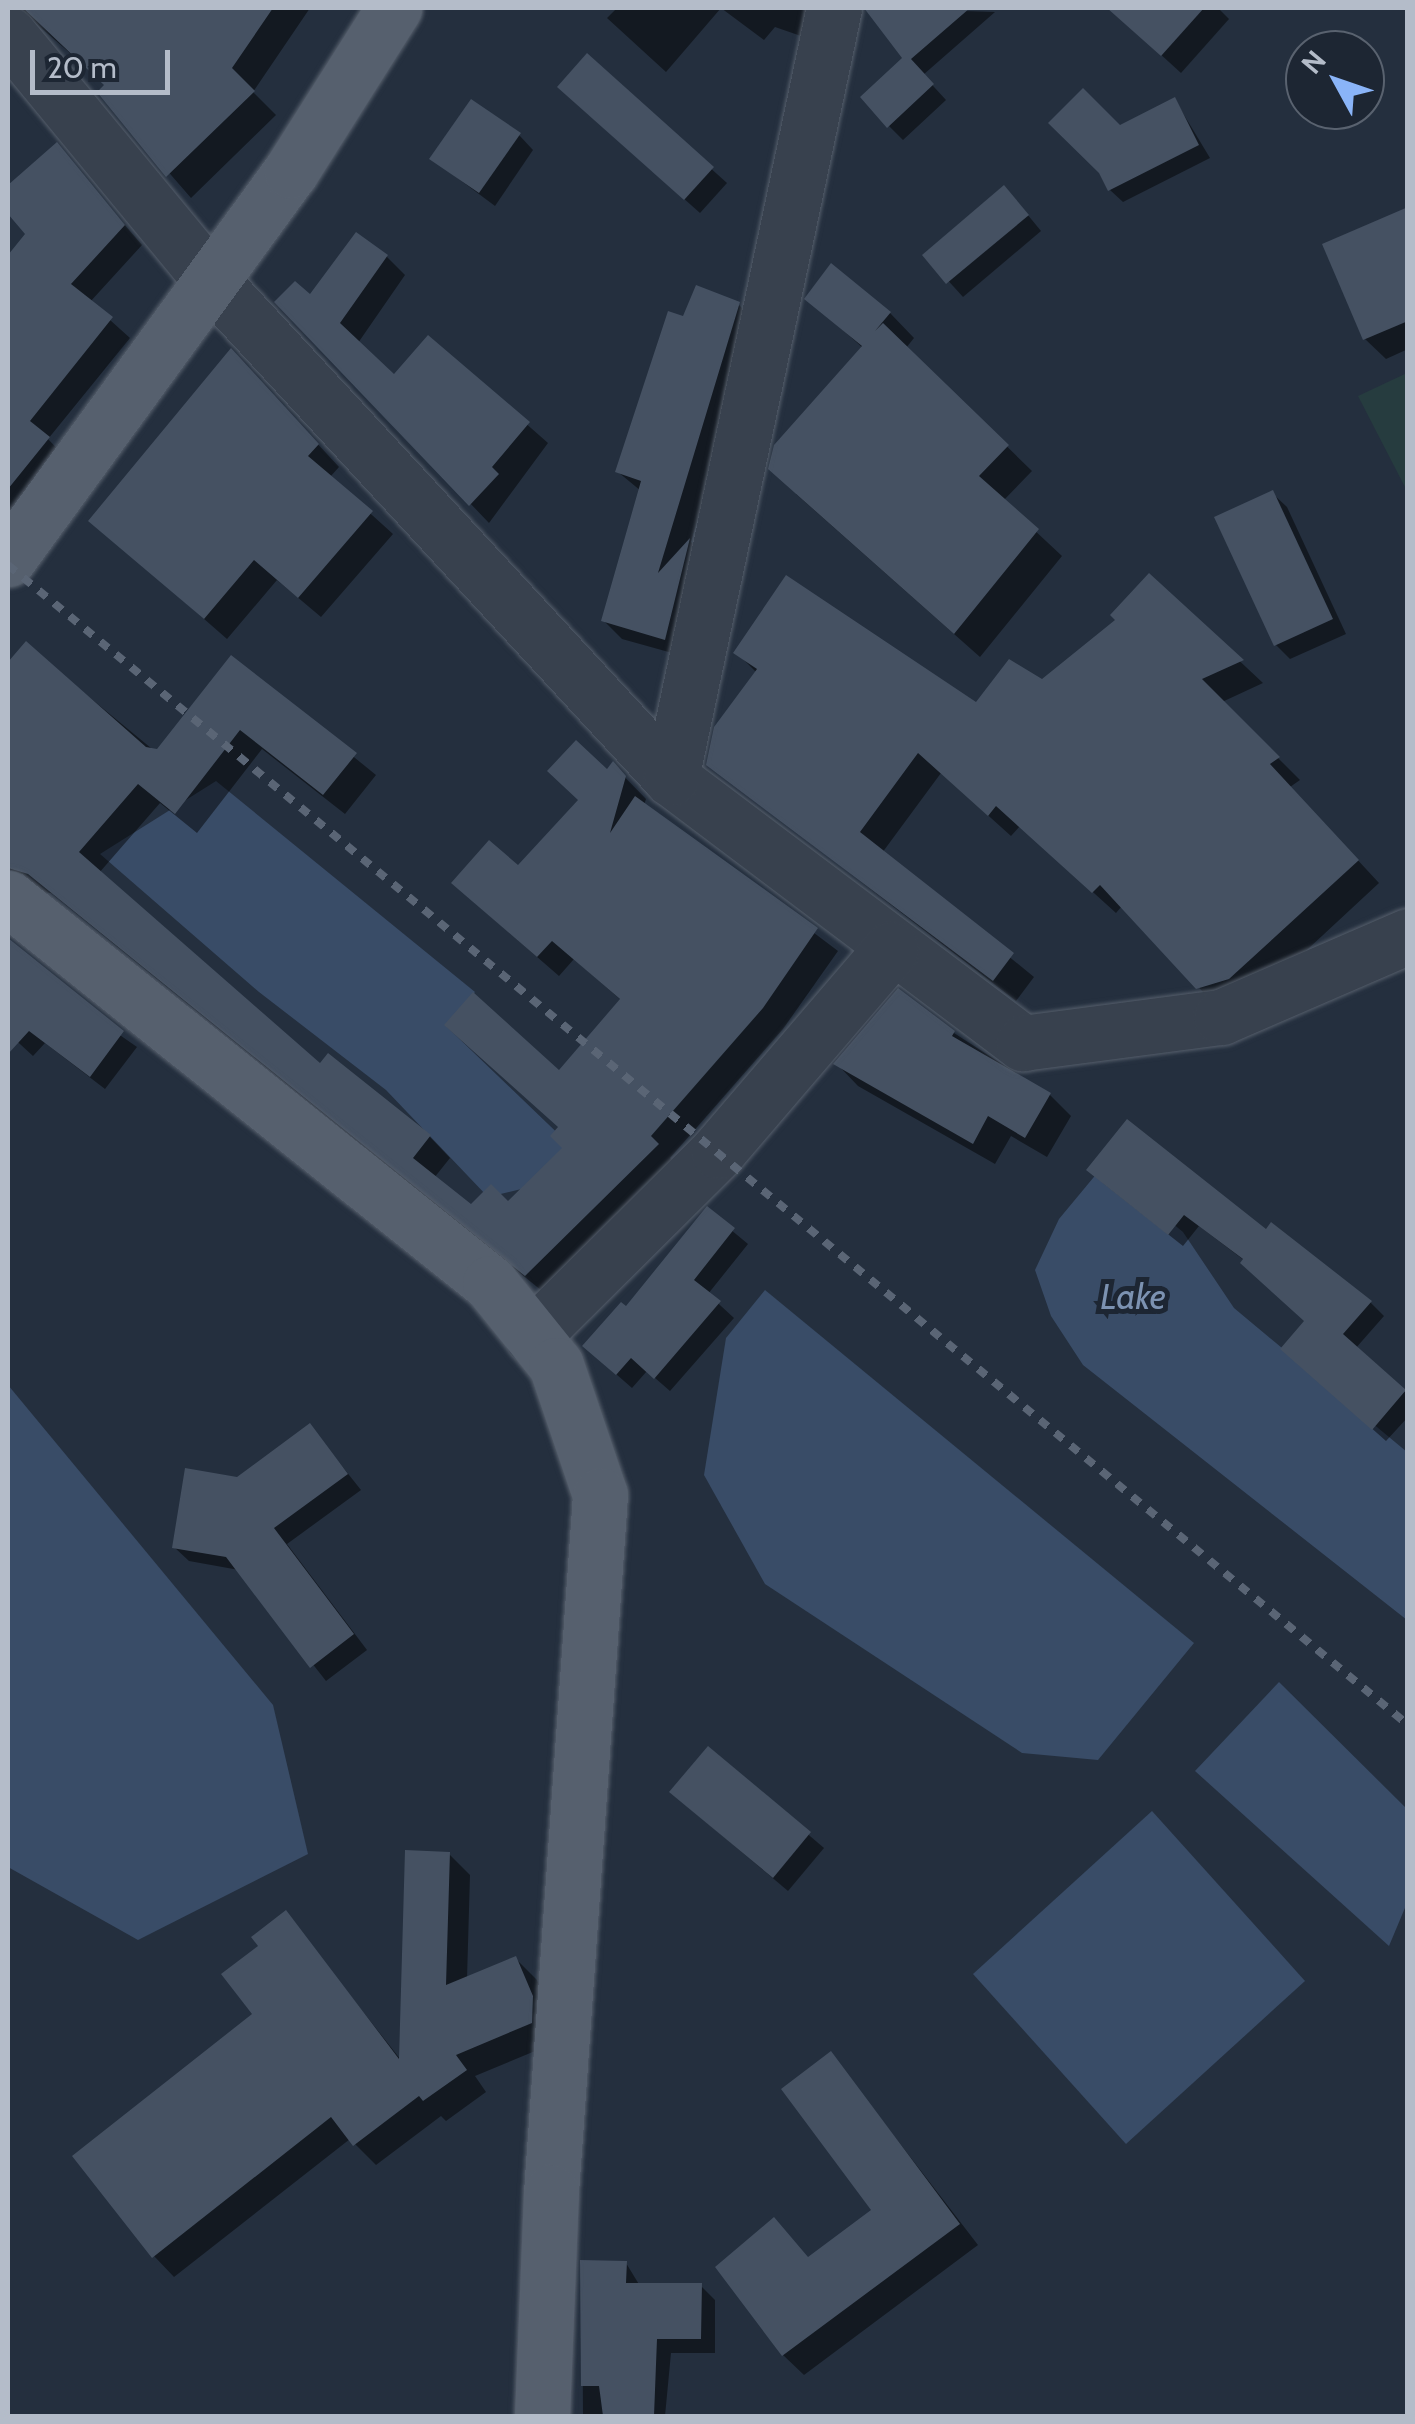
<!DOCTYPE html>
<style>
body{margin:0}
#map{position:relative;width:1415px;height:2424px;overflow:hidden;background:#242f3e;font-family:Cabin,sans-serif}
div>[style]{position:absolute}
.green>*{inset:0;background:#263c3f}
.water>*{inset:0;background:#394c67}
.shadow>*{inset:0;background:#0007}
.building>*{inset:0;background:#455162}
.roads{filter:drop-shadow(0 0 2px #565f6c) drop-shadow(0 0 2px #565f6c)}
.minor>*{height:55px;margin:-27.5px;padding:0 27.5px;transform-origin:27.5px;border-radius:27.5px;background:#38414e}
.major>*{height:55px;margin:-27.5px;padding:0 27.5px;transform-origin:27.5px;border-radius:27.5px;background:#56606e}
.rail>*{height:8px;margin-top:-4px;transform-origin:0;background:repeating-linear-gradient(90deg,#5a6575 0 10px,transparent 0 20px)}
span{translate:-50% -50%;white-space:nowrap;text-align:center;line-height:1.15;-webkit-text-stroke:10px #1d2633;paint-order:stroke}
.water-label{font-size:35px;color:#7c92b1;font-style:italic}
.frame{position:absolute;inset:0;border:10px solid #b4bcc9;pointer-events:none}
.north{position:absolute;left:1285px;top:30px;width:100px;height:100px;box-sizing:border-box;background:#1d2633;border:2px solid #59626f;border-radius:50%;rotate:310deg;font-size:28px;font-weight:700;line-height:40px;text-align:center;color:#b4bcc9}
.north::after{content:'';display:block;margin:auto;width:35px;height:45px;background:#8ab4f8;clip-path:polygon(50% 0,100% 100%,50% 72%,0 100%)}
.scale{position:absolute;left:30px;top:50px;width:140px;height:45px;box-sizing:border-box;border:5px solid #b4bcc9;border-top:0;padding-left:12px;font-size:30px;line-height:35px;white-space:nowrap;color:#b4bcc9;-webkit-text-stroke:8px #1d2633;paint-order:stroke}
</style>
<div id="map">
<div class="green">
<i style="clip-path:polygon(1407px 373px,1407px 491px,1358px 396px)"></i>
</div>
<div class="water">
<i style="clip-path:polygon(216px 781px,475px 992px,446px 1026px,573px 1148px,538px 1185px,488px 1197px,386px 1090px,259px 992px,100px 854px)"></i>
<i style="clip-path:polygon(1103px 1166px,1183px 1232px,1234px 1308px,1407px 1452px,1407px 1620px,1083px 1365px,1051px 1316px,1035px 1270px,1059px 1219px)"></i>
<i style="clip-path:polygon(765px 1290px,1194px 1643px,1098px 1760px,1022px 1753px,765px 1584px,704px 1475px,726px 1338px)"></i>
<i style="clip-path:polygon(8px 1385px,273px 1705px,308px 1854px,138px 1940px,8px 1867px)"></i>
<i style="clip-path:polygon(1279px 1682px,1407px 1809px,1407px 1903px,1389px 1946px,1195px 1771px)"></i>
<i style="clip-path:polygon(1152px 1811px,1305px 1981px,1126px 2144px,973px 1974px)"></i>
</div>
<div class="shadow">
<i style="clip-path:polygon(18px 8px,310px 8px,253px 92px,276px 115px,191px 198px,100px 93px,107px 85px)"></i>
<i style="clip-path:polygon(617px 8px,848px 8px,827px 45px,775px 27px,764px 40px,721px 8px,666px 72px,607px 18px)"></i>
<i style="clip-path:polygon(865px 8px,995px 12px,923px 75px,946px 100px,903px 140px,889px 126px,906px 58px)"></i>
<i style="clip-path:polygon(1129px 8px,1218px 8px,1229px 19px,1181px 73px,1147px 42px)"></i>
<i style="clip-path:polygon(587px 57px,727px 183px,700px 213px,575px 102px)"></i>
<i style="clip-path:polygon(1175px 100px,1210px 158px,1123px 202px,1110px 190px,1120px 128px)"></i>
<i style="clip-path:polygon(519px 135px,533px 150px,495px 206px,432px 159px)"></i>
<i style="clip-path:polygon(57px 146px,142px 245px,90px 302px,130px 338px,48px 439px,66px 458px,8px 530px,8px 259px,28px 233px,8px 210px,8px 188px)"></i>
<i style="clip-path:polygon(1018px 203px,1041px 231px,963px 297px,925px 255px)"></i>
<i style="clip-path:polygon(1408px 210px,1408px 349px,1386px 359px,1365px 339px)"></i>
<i style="clip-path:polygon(386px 256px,405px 275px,358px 343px,394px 378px,429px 338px,548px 443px,489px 523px,278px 302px,310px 298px)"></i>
<i style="clip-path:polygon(808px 299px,890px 313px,914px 338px,906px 348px,1032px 471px,1003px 501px,1062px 556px,980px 657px,796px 494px,863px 348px)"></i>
<i style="clip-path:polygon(738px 304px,757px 323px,691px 542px,707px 558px,683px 656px,622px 639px,604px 621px,641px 491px,618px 472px,684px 319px)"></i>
<i style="clip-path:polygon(252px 373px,339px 467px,330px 477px,393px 534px,321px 617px,277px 580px,227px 639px,91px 520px)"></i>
<i style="clip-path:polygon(1272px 493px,1287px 507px,1346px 634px,1290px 659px,1276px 645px)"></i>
<i style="clip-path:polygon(1149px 576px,1263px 683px,1222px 702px,1300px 780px,1290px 787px,1379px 883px,1252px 1001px,1220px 1010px,1122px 906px,1116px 913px,1020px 826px,1011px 836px,941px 773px,882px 853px,1034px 977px,1016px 1001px,708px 764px,757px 673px,736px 652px,977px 705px,1043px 682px,1118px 620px)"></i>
<i style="clip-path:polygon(26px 645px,157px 753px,232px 658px,376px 775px,345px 814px,262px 749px,197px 833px,160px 803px,99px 873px,321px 1067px,329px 1057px,430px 1137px,450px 1158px,434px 1178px,471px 1207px,508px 1205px,566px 1148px,559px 1074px,622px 1001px,574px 959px,559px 976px,475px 903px,518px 869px,613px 765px,646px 799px,644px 805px,838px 951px,783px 1029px,670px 1158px,678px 1166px,547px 1295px,51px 893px,18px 890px,8px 881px,8px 666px)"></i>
<i style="clip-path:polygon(8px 957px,137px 1047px,105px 1089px,45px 1043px,33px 1056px,8px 1033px)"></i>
<i style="clip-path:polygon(954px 1033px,1050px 1095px,1071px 1116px,1047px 1157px,1011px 1136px,995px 1164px,858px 1086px,837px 1064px)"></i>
<i style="clip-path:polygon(1103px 1183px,1266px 1233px,1370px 1302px,1384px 1316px,1355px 1349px,1408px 1395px,1408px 1417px,1386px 1441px,1297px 1362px,1307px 1322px,1245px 1261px,1199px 1226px,1183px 1246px)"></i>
<i style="clip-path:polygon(707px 1210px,748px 1244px,708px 1294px,734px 1318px,670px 1391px,647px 1371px,632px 1388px,600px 1360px)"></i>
<i style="clip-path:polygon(310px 1426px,361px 1490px,287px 1544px,367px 1650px,326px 1681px,239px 1570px,189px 1561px,174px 1547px)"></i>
<i style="clip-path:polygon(708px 1749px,824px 1848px,788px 1891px,687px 1806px)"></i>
<i style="clip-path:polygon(449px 1854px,470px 1875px,467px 1979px,516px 1959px,537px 1980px,554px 2019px,552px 2044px,475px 2076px,486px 2092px,446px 2121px,441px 2116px,376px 2165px,350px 2139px,174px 2277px,154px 2256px,255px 2015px,261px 1946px,286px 1914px,401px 2060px)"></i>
<i style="clip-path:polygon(831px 2054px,978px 2245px,804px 2375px,783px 2355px,810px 2259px,875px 2210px)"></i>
<i style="clip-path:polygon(582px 2263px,626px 2263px,640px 2286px,701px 2286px,715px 2300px,715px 2353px,671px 2353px,665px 2416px,583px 2416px)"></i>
</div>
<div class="building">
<i style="clip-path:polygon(23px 8px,273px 8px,232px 68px,255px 91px,166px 177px,97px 92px,104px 85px)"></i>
<i style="clip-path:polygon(864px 8px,970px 8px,911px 59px,934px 84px,887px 128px,860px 97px,902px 58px)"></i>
<i style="clip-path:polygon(1107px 8px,1204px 8px,1161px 56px)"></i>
<i style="clip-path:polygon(587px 53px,714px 167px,684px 200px,557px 87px)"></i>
<i style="clip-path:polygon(1083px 88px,1120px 125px,1175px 97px,1199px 145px,1108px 191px,1099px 173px,1048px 123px)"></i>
<i style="clip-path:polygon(471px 99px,521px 133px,479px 193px,429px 159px)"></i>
<i style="clip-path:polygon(57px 142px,125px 225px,71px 284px,113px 317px,30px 421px,50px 437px,8px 489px,8px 255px,25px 234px,8px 214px,8px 185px)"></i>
<i style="clip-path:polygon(1004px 185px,1029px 215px,946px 284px,922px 255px)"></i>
<i style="clip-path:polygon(1408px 207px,1408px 321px,1363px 340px,1322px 244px)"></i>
<i style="clip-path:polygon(356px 232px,388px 255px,340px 323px,394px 374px,428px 335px,530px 422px,492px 467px,499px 474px,469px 506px,274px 302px,295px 281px,310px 294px)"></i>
<i style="clip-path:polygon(831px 263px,891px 312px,875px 331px,883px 323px,1009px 445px,979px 476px,1039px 529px,954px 634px,768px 469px,774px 445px,862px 346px,804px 299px)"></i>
<i style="clip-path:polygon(696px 285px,740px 302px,658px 573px,690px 538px,665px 640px,601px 621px,641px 481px,615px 472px,668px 311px,683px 316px)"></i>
<i style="clip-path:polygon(231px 348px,319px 444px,308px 456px,373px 511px,298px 598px,254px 560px,204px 619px,88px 521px)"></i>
<i style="clip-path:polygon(1273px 490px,1333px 619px,1274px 646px,1214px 517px)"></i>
<i style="clip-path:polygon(1149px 573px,1244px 660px,1202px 679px,1280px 757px,1270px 764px,1359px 860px,1229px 979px,1196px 989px,1100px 885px,1092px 893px,996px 806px,988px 816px,918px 753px,860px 832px,1014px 953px,993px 981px,706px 765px,714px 727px,757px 669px,733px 653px,786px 575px,976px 702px,1009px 659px,1042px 679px,1115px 620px,1110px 615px)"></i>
<i style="clip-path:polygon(26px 641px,146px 747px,157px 749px,231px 655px,357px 753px,323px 795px,240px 730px,175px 814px,138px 784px,79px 852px,320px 1063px,328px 1053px,431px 1135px,413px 1158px,471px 1204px,491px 1184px,508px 1201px,562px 1148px,550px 1136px,558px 1127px,444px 1025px,473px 992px,559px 1070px,620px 999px,552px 941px,537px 957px,451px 883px,489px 840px,518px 865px,578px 800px,547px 771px,576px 740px,607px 769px,613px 761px,626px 776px,610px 833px,635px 796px,818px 928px,763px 1008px,651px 1136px,659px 1144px,525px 1276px,28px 874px,8px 868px,8px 662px)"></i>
<i style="clip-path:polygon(8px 938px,124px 1031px,90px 1077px,29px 1031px,8px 1054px)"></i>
<i style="clip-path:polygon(898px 988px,955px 1031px,952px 1036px,1051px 1093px,1025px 1138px,988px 1116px,973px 1144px,833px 1064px)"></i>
<i style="clip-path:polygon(1127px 1119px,1266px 1229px,1271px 1222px,1372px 1301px,1343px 1334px,1406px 1390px,1372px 1430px,1280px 1349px,1304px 1321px,1240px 1263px,1243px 1259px,1184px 1215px,1168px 1235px,1086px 1170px)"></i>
<i style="clip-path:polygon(707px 1206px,735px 1228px,694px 1280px,721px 1301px,654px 1379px,631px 1358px,616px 1375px,582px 1346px,621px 1302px,626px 1306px)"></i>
<i style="clip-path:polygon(310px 1423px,348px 1474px,274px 1528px,354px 1634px,310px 1668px,226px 1557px,172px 1548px,185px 1468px,237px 1477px)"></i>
<i style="clip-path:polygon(708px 1746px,811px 1832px,773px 1878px,669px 1792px)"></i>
<i style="clip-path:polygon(405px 1850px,450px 1852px,446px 1985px,516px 1956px,533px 1996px,532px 2023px,456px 2055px,467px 2070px,423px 2101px,419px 2096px,353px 2146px,331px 2117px,152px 2258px,72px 2156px,252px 2014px,221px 1974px,258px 1946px,251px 1937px,286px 1910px,399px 2059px)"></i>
<i style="clip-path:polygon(831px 2051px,960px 2224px,782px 2356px,715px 2267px,774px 2217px,808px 2257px,871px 2210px,781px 2089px)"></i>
<i style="clip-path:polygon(580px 2260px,627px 2261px,626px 2283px,702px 2283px,701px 2339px,657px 2339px,654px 2416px,603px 2416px,599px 2386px,581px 2386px)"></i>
</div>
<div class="roads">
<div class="minor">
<i style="left:8px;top:34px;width:316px;rotate:50.5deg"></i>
<i style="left:209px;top:278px;width:681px;rotate:47.26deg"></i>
<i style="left:671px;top:778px;width:441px;rotate:37deg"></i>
<i style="left:1023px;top:1043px;width:200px;rotate:-7.5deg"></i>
<i style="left:1221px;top:1017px;width:204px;rotate:-23.4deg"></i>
<i style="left:671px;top:778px;width:787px;rotate:-78.05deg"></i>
<i style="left:532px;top:1336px;width:262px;rotate:-44.8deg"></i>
<i style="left:718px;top:1151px;width:266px;rotate:-49.4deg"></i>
</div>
<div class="major">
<i style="left:8px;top:559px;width:480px;rotate:-53.9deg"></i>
<i style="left:291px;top:171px;width:193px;rotate:-57.7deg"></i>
<i style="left:8px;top:898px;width:617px;rotate:38.62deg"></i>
<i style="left:490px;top:1283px;width:105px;rotate:51.2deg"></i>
<i style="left:556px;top:1365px;width:137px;rotate:71.3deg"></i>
<i style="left:600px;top:1495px;width:699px;rotate:94.02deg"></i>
<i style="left:551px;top:2192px;width:224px;rotate:92.3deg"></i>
</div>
</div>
<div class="rail">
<i style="left:8px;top:565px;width:1818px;rotate:39.64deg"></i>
</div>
<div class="water-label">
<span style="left:1133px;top:1297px">Lake</span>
</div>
<div class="frame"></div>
<div class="north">N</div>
<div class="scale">20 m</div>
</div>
